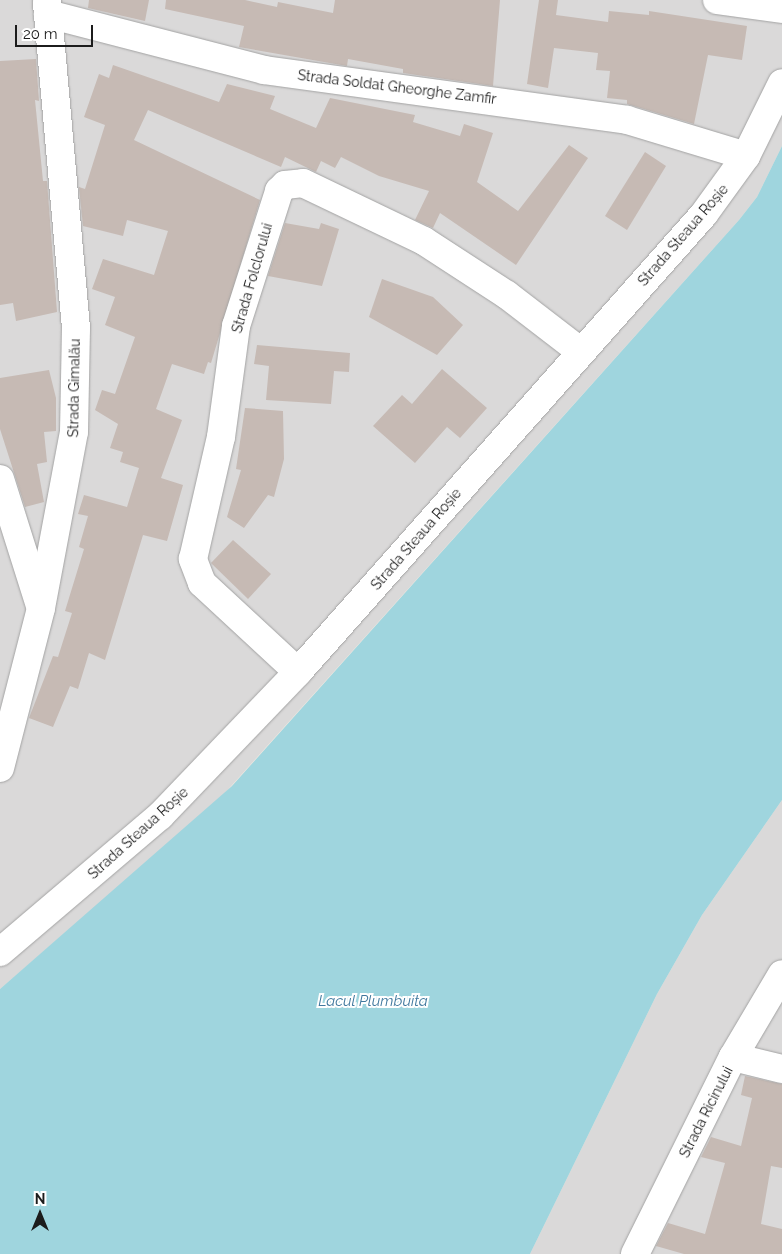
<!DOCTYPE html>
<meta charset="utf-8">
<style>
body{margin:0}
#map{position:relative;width:782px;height:1254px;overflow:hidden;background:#eee8e1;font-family:Raleway,sans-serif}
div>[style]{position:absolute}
.residential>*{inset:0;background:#dad9d9}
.water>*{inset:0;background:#9fd5de}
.building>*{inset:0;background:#c6bab4}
.roads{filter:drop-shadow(0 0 1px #a3a3a3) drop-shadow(0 0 1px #a3a3a3)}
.minor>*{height:28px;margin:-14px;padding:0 14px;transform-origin:14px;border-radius:14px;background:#fff}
span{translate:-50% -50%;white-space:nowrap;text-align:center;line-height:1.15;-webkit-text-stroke:4px #fff;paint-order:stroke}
.street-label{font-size:14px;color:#1c1c1c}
.water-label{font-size:15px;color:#40789e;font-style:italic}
.north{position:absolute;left:15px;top:1189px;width:50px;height:50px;-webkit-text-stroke:4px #fff;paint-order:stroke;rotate:0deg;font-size:14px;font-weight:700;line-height:20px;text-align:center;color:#1c1c1c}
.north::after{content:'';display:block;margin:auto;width:18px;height:22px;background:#1c1c1c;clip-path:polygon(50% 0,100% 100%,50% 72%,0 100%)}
.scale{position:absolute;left:15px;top:25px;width:78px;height:22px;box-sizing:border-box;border:2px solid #1c1c1c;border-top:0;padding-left:6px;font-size:15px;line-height:18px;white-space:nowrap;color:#1c1c1c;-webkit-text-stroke:4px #fff;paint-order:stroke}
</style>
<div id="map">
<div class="residential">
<i style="clip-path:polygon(0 0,782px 0,782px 146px,757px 197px,739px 220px,215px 804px,0 989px)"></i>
<i style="clip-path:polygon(782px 800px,782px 1254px,530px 1254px,657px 994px,702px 915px)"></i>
</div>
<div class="water">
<i style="clip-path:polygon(782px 146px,782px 800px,702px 915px,657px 994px,530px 1254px,0 1254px,0 989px,232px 786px,739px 220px,757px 197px)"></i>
</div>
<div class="building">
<i style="clip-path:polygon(89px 0,149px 0,145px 21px,88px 8px)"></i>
<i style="clip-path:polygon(166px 0,245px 0,277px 7px,278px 2px,333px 13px,335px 0,500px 0,493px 86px,403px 73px,403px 69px,348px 59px,347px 66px,239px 47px,244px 26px,165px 9px)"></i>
<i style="clip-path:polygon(539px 0,558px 0,556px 15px,608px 22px,609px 11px,649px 15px,649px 11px,747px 26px,742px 60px,708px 55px,694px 124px,627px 104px,627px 100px,607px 98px,610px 71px,596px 70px,598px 53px,554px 48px,548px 88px,527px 84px)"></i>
<i style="clip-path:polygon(36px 59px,39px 101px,35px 100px,43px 181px,47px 181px,57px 312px,16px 321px,13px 303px,0 305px,0 61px)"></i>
<i style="clip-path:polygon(113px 65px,219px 102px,227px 84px,275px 96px,270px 109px,316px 128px,330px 98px,415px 115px,413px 122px,460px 136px,464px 124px,493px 133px,477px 182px,518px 211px,569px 145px,588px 158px,516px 265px,440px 213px,433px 228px,415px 220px,429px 191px,379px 176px,341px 157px,335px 168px,321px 161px,316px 172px,285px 157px,281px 167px,148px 110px,134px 140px,260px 200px,211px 363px,208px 362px,204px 374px,172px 364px,156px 409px,182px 420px,161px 478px,183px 485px,167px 541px,143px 535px,105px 660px,89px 653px,78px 689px,70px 686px,53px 727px,29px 718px,53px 656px,58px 657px,72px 613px,65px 611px,84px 549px,79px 547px,88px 516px,78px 514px,84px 495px,127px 507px,139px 468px,120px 462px,123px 452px,110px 448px,118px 424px,95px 410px,102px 390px,115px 394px,135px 337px,105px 325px,115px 297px,92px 289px,103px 259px,154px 275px,168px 231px,127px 220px,123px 236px,83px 226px,79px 187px,85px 189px,105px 125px,84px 117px,99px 74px,109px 78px)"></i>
<i style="clip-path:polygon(645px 152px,666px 166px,627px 230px,605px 216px)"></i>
<i style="clip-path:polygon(285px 223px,319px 229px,321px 223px,339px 229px,322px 286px,268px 276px)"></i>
<i style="clip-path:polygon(382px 279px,433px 297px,463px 325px,437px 355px,369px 317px)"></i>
<i style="clip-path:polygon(257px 345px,350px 353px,349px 372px,334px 371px,331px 404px,266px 400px,269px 366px,254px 364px)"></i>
<i style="clip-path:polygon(442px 369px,487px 408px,460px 438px,447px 427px,415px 463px,373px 426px,402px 395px,412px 404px)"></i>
<i style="clip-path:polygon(49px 370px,56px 398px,56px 431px,44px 432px,47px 462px,37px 464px,44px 502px,25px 507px,0 429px,0 378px)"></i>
<i style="clip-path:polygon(245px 408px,283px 411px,284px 459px,274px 497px,268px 495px,244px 528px,227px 517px,241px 470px,236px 469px)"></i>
<i style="clip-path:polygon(233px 540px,271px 574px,248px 599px,211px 563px)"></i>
<i style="clip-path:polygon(745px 1076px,782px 1084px,782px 1168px,771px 1166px,761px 1224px,782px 1229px,782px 1254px,684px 1254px,656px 1246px,668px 1223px,705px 1234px,725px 1163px,701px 1157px,711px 1137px,741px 1146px,752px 1098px,741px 1095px)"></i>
</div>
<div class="roads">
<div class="minor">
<i style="left:717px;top:0;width:66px;rotate:7.9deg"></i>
<i style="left:48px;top:14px;width:223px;rotate:14.5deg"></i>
<i style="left:264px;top:70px;width:366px;rotate:7.8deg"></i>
<i style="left:627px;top:120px;width:124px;rotate:16.8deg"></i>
<i style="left:0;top:479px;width:133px;rotate:72.5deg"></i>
<i style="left:298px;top:672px;width:131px;rotate:-137.2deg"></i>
<i style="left:202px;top:583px;width:26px;rotate:-111deg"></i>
<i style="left:193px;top:559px;width:125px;rotate:-77.1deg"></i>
<i style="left:221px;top:437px;width:112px;rotate:-82.3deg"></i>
<i style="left:236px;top:326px;width:142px;rotate:-72.3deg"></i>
<i style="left:279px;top:191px;width:8px;rotate:-45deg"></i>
<i style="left:285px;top:185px;width:18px;rotate:-6deg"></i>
<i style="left:303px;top:183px;width:134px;rotate:25.6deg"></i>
<i style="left:424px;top:241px;width:99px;rotate:33deg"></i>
<i style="left:507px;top:295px;width:92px;rotate:37.5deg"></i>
<i style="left:0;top:768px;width:165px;rotate:-75.6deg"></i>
<i style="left:41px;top:608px;width:179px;rotate:-79.4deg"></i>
<i style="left:74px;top:432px;width:104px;rotate:-88.9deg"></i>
<i style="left:76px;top:328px;width:329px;rotate:-95.1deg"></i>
<i style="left:0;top:952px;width:210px;rotate:-40.4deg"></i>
<i style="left:160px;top:816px;width:199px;rotate:-46.2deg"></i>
<i style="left:298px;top:672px;width:612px;rotate:-48.44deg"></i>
<i style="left:704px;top:214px;width:72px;rotate:-54.1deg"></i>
<i style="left:746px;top:156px;width:81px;rotate:-63.7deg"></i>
<i style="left:733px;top:1057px;width:50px;rotate:13.8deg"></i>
<i style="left:635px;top:1254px;width:220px;rotate:-63.6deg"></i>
<i style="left:733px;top:1057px;width:96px;rotate:-59.4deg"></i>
</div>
</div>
<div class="street-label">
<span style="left:397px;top:87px;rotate:7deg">Strada Soldat Gheorghe Zamfir</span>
<span style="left:683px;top:235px;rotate:-49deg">Strada Steaua Roșie</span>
<span style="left:252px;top:278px;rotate:-74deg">Strada Folclorului</span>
<span style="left:74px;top:388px;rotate:-89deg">Strada Gimalău</span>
<span style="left:416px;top:539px;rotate:-49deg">Strada Steaua Roșie</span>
<span style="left:138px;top:833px;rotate:-42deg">Strada Steaua Roșie</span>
<span style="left:706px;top:1112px;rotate:-63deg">Strada Ricinului</span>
</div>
<div class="water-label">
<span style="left:373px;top:1002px">Lacul Plumbuita</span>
</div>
<div class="north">N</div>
<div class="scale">20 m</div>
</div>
